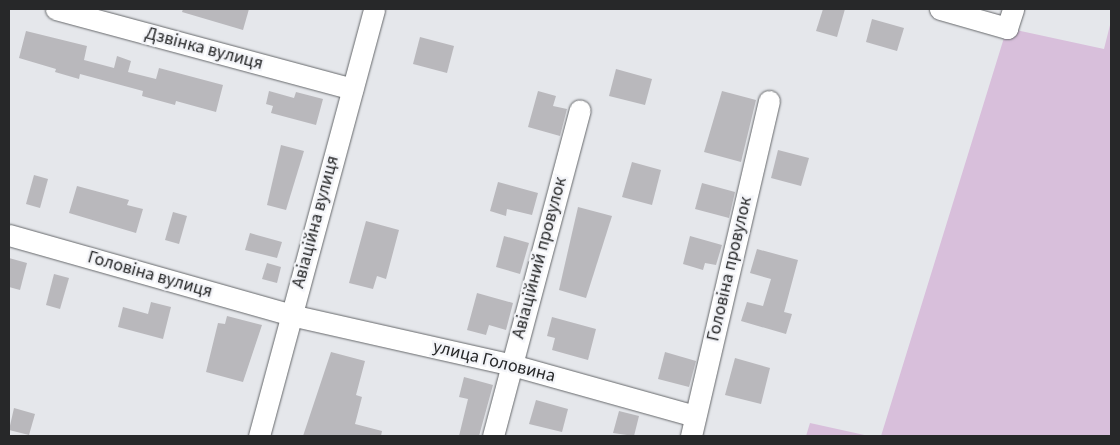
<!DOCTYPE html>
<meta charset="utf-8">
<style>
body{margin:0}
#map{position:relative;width:1120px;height:445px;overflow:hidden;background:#e5e7eb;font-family:"Source Sans 3",sans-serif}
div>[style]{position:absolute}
.green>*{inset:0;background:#d8bfdb}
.building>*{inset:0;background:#b9b8bc}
.roads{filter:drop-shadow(0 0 1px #66686b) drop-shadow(0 0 1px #66686b)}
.minor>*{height:21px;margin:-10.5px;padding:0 10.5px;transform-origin:10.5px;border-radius:10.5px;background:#fff}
span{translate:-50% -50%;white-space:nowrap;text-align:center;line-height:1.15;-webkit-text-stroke:4.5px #f3f4f8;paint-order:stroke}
.street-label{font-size:18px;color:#272829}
.frame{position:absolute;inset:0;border:10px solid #272829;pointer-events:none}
</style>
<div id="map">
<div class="green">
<i style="clip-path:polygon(1111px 21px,1111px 436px,881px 436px,1007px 28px,1104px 49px)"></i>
<i style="clip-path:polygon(810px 423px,869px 436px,806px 436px)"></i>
</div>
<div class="building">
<i style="clip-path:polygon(183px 9px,249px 9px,243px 30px,182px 12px)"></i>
<i style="clip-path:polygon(823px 9px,845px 9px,837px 37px,816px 31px)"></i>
<i style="clip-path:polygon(872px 19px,904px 28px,897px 51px,866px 42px)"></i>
<i style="clip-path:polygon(26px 31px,87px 46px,84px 60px,114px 68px,117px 56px,131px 61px,128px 72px,156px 79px,159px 68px,223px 85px,216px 112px,176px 101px,175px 105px,142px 96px,143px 91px,80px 74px,79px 79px,55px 72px,56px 69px,19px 58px)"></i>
<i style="clip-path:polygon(420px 37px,454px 46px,447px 73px,413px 64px)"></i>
<i style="clip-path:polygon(616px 69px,652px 79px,645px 105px,609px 96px)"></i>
<i style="clip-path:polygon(269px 91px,294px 98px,296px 92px,323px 99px,316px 125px,271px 113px,273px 106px,266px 104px)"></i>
<i style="clip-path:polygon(538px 91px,556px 96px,553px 106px,567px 109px,560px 136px,528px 127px)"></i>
<i style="clip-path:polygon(722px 91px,756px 100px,741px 162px,704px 152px)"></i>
<i style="clip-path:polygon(281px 145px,304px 151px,286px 210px,267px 205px)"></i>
<i style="clip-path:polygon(778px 150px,809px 158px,801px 186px,771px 178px)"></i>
<i style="clip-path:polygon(632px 162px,661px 170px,652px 205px,622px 197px)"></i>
<i style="clip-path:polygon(34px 175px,48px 179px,40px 208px,26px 204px)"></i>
<i style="clip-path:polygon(498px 182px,538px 193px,532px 215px,507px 209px,506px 216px,490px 211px)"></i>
<i style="clip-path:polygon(702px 183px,735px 192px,729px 218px,695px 209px)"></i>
<i style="clip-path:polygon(77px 186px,129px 200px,127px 205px,143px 209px,136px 233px,69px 213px)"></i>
<i style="clip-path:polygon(578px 207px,612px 216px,586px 298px,559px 290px)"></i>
<i style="clip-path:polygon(173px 212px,187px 216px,179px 244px,165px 240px)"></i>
<i style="clip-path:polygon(366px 221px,399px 230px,386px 279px,377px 276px,373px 289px,349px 283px)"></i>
<i style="clip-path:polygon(250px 233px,282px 242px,277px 258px,245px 250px)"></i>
<i style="clip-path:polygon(504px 236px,529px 243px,520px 274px,496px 267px)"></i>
<i style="clip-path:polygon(690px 236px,722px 245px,716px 265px,705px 263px,703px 270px,683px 264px)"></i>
<i style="clip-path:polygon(757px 249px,798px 260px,784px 312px,792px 314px,786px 334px,741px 321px,747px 302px,763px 306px,771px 279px,750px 273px)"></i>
<i style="clip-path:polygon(9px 258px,27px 263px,20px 290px,9px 287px)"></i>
<i style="clip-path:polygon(267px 263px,281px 267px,277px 283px,262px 279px)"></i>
<i style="clip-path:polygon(54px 274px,69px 278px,60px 309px,46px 305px)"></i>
<i style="clip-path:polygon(477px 293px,513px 303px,506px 330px,489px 325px,486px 335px,467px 330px)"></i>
<i style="clip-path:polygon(151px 302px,171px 307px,163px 339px,118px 327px,123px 307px,148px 314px)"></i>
<i style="clip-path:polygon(227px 316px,262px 325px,243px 382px,206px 372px,218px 323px,225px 324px)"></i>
<i style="clip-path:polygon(552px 317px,596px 329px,588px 360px,552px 350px,555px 338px,547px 336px)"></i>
<i style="clip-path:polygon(331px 352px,365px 361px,356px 395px,362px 397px,355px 424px,382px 431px,381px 436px,303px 436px)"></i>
<i style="clip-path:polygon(665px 352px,696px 361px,689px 387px,658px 379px)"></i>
<i style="clip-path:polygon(735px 358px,770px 368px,761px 404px,725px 395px)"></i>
<i style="clip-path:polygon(464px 377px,493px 385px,479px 436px,459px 436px,468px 399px,459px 397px)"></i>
<i style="clip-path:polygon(536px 400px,568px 409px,562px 432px,529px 424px)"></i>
<i style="clip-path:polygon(14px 408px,35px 414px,29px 435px,9px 430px)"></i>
<i style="clip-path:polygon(619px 411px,639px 416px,634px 436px,613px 433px)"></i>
</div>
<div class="roads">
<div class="minor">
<i style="left:56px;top:9px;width:307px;rotate:15.1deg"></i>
<i style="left:940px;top:9px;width:70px;rotate:15.8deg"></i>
<i style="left:1007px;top:28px;width:20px;rotate:-72deg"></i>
<i style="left:9px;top:235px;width:293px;rotate:15.8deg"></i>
<i style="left:291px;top:315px;width:227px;rotate:12.7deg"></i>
<i style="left:512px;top:365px;width:190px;rotate:15.6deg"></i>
<i style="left:259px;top:436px;width:442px;rotate:-74.9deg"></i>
<i style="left:493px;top:436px;width:337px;rotate:-75.1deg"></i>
<i style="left:691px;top:436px;width:344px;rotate:-76.9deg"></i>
</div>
</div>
<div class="street-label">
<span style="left:204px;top:49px;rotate:15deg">Дзвінка вулиця</span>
<span style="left:316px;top:222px;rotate:-75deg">Авіаційна вулиця</span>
<span style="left:540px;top:258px;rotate:-75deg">Авіаційний провулок</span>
<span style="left:730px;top:269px;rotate:-77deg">Головіна провулок</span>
<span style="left:150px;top:275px;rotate:16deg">Головіна вулиця</span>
<span style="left:494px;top:362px;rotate:14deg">улица Головина</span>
</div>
<div class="frame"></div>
</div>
